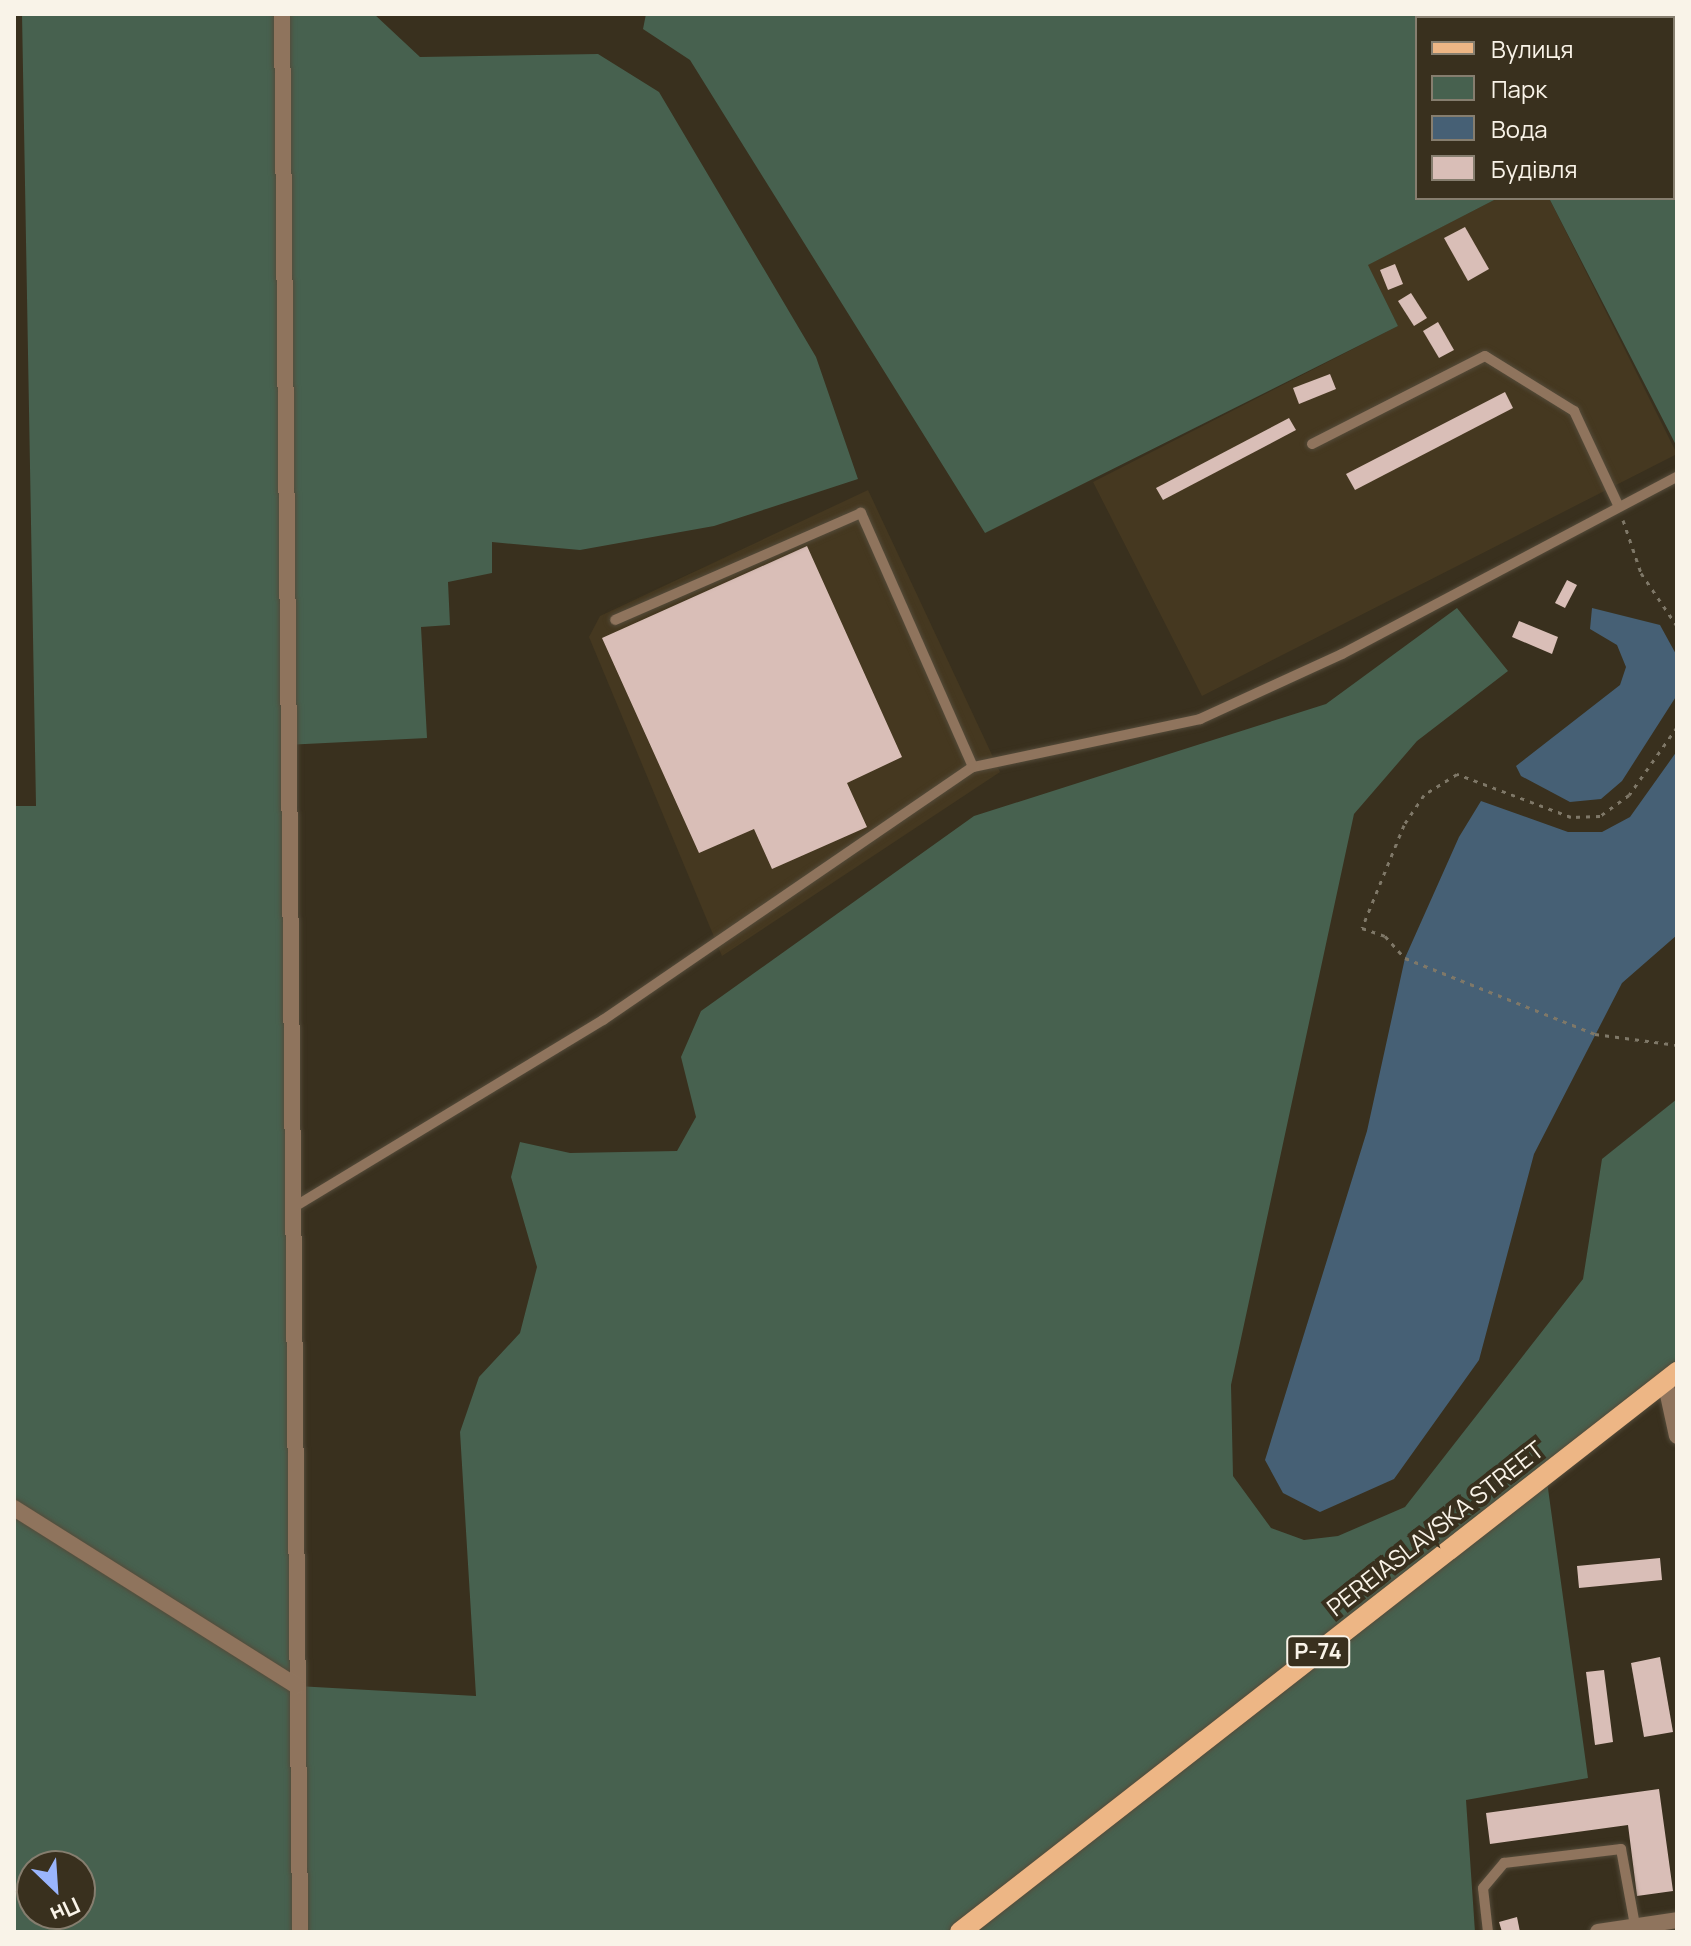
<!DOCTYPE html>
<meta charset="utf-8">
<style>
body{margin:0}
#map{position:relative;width:1691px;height:1946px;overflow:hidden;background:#39301e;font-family:Manrope,sans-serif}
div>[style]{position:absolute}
.built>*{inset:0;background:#453820}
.green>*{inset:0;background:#47614f}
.water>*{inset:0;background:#466075}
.building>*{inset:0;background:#d9beb7}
.path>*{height:3px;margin-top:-1.5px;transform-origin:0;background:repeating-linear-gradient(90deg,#7f7868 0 4px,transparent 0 10px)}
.roads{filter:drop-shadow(0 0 2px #544b3a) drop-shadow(0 0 2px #544b3a)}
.service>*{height:10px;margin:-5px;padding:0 5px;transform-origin:5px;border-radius:5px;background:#8f745d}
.minor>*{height:16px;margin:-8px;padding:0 8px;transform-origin:8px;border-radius:8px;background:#8f745d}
.primary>*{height:20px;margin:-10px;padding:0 10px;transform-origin:10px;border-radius:10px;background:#edb685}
span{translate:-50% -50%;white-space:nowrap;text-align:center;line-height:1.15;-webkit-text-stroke:8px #39301e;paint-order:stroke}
.shield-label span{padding:2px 6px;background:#39301e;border:2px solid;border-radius:6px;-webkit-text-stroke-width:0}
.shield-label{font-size:22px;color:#f9f3e8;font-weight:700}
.street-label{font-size:24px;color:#f9f3e8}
.frame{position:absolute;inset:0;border:16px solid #f9f3e8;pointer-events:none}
.legend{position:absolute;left:1415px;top:16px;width:260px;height:184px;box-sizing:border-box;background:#39301e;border:2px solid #867e6f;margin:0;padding:10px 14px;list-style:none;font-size:24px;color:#f9f3e8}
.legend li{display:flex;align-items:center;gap:16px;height:40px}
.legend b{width:40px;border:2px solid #867e6f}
.north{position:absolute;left:16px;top:1850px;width:80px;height:80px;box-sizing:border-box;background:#39301e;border:2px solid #867e6f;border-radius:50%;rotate:155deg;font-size:22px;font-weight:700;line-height:32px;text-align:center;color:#f9f3e8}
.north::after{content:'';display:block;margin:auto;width:28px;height:36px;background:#9ab5fd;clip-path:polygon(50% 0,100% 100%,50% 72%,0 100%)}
</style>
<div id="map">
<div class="built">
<i style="clip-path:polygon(1498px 198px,1549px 198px,1677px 454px,1202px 696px,1093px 482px,1398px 326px,1367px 265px)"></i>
<i style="clip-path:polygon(868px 490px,1000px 772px,722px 956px,589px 637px,600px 616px)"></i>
</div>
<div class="green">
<i style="clip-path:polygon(evenodd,22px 14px,374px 14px,420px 57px,598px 54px,659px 92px,816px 357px,858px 479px,714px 526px,580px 550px,492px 542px,492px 573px,448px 582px,450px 625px,421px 627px,427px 738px,285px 745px,297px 1686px,476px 1696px,460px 1432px,479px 1377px,520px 1333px,537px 1267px,511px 1177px,520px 1142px,570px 1153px,677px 1151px,696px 1117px,681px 1057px,701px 1011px,974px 816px,1326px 704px,1457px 608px,1508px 671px,1417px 741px,1354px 814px,1231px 1385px,1233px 1476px,1271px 1528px,1304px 1540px,1338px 1536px,1405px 1507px,1583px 1279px,1602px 1159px,1677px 1099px,1677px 1372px,1546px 1474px,1588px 1778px,1466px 1800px,1475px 1932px,14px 1932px,14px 806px,36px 806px,22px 14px,32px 1866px,80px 1866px,80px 1914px,32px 1914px,32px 1866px)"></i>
<i style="clip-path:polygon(646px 14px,1622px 14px,1625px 18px,1417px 18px,1417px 198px,1498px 198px,1368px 265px,1398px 326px,985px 533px,690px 60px,643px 29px)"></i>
<i style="clip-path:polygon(1673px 87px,1677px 92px,1677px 447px,1549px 198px,1673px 198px)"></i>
</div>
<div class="water">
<i style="clip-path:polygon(1592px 608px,1660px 625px,1677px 656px,1677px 695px,1622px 781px,1601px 799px,1570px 802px,1521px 776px,1516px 766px,1620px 685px,1626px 667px,1617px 645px,1590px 629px)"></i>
<i style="clip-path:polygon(1677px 751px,1677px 935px,1622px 983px,1534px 1154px,1479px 1360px,1394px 1479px,1320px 1512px,1283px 1493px,1265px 1460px,1367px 1131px,1405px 958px,1459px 837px,1481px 801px,1568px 832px,1602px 832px,1630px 817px)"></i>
</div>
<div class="building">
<i style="clip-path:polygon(1465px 227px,1489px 269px,1468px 281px,1444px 238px)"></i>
<i style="clip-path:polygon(1395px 264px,1403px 284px,1388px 290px,1380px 270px)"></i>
<i style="clip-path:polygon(1411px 293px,1427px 318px,1414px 326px,1398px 301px)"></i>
<i style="clip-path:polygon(1438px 322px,1454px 350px,1439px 358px,1423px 331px)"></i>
<i style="clip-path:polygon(1330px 374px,1336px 389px,1299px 404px,1293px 388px)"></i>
<i style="clip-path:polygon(1505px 392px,1513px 408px,1355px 490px,1346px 474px)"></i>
<i style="clip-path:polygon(1289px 418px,1296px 430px,1163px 500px,1156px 488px)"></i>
<i style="clip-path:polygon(807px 546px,902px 757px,847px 783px,867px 827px,772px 869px,754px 829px,699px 853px,602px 638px)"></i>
<i style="clip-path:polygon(1567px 580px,1577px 585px,1565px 608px,1555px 603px)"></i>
<i style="clip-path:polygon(1519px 621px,1558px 637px,1552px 654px,1512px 637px)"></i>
<i style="clip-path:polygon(1660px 1558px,1662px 1580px,1579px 1588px,1577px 1566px)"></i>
<i style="clip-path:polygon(1660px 1657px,1673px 1732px,1644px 1737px,1631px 1663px)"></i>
<i style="clip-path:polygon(1604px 1670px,1613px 1742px,1595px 1745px,1586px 1672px)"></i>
<i style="clip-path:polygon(1659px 1789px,1673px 1891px,1637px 1896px,1628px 1825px,1490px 1844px,1486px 1813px)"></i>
<i style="clip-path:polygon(1517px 1917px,1520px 1932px,1502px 1932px,1499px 1922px)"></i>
</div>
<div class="path">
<i style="left:1623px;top:520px;width:56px;rotate:71.2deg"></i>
<i style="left:1641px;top:573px;width:64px;rotate:55.8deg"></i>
<i style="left:1677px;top:727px;width:83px;rotate:125.2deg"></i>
<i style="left:1629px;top:795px;width:36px;rotate:144deg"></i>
<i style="left:1600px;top:816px;width:29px;rotate:178deg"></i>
<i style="left:1571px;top:817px;width:122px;rotate:-159.3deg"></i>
<i style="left:1457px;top:774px;width:39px;rotate:148deg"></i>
<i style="left:1424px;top:795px;width:36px;rotate:124deg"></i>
<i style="left:1404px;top:825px;width:111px;rotate:112.2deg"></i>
<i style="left:1362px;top:928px;width:24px;rotate:19deg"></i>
<i style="left:1385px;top:936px;width:30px;rotate:48deg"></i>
<i style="left:1405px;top:958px;width:205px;rotate:21.8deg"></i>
<i style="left:1595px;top:1034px;width:83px;rotate:7.6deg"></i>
</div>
<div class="roads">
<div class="service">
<i style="left:1312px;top:444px;width:194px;rotate:-27deg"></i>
<i style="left:1485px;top:356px;width:105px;rotate:31.7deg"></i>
<i style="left:1574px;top:411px;width:104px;rotate:64.9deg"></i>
<i style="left:973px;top:767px;width:232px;rotate:-11.9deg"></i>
<i style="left:1200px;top:719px;width:156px;rotate:-24.6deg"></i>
<i style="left:1342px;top:654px;width:379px;rotate:-27.9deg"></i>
<i style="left:291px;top:1209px;width:365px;rotate:-31.2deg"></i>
<i style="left:603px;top:1020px;width:448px;rotate:-34.4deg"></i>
<i style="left:973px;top:767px;width:278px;rotate:-113.8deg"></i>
<i style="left:861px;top:513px;width:268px;rotate:156.5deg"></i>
<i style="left:1488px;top:1932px;width:44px;rotate:-96.5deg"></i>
<i style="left:1483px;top:1888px;width:33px;rotate:-50deg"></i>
<i style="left:1504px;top:1863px;width:118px;rotate:-6.8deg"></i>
<i style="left:1621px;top:1849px;width:77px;rotate:79.6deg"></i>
</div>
<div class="minor">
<i style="left:282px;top:14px;width:1918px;rotate:89.46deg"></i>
<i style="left:1665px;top:1381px;width:56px;rotate:77.7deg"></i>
<i style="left:14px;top:1508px;width:334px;rotate:32.2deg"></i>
<i style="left:1598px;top:1932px;width:80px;rotate:-8.6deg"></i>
</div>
<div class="primary">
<i style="left:960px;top:1932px;width:910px;rotate:-37.99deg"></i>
</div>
</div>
<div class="shield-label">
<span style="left:1318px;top:1652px">Р-74</span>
</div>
<div class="street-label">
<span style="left:1435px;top:1528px;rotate:-38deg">PEREIASLAVSKA STREET</span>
</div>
<div class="frame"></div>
<ul class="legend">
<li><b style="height:10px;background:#edb685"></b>Вулиця</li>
<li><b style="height:22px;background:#47614f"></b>Парк</li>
<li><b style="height:22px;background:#466075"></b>Вода</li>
<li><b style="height:22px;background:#d9beb7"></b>Будівля</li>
</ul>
<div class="north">Пн</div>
</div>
